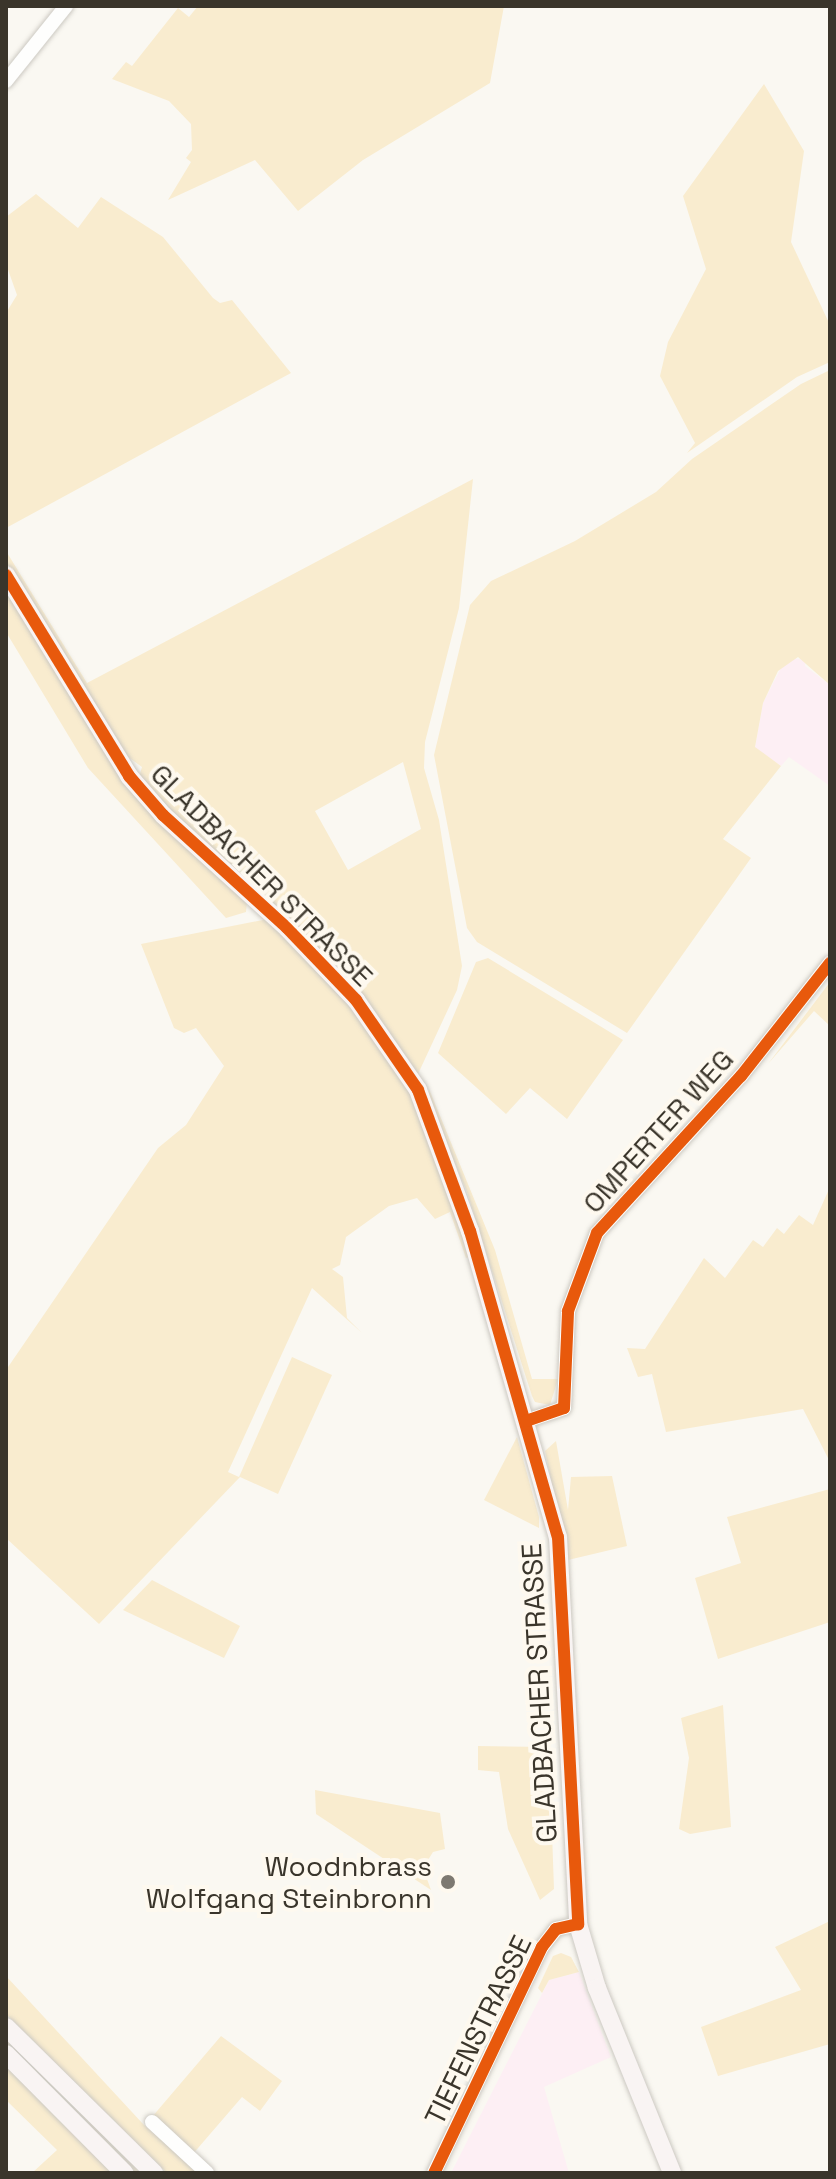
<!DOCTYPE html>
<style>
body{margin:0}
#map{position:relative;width:836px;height:2179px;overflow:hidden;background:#faf8f2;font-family:"Space Grotesk",sans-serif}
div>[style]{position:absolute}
.commercial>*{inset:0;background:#fdeff4}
.green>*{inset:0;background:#f9eccf}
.roads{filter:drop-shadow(0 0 2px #ccc9c2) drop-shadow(0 0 2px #ccc9c2)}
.minor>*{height:14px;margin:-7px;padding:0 7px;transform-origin:7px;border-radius:7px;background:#fefefd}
.major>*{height:18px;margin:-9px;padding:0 9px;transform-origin:9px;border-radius:9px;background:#f9f4f3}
.cycleway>*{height:12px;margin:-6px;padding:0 6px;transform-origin:6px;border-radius:6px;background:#e8590c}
.dots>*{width:22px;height:22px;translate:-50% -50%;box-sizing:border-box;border:4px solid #fef9ef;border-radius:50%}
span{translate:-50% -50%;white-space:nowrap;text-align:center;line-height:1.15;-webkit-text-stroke:8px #fef9ef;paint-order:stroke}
.street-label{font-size:28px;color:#3a352b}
.poi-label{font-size:28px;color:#3a352b}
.right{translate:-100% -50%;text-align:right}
.frame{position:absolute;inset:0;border:8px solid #3a352b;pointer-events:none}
</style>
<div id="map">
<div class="commercial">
<i style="clip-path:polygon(792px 658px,805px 660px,805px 666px,830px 685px,830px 786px,789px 757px,781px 766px,755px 748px,763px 703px,784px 662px)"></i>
<i style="clip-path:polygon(579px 1972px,611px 2057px,544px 2087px,569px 2173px,451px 2173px,549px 1980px)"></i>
</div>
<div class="green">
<i style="clip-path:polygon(198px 6px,504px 6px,490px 83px,363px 160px,298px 211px,255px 160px,168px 200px,191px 162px,186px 158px,192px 150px,191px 124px,169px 101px,112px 79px,126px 62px,132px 66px,178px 8px,189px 17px)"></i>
<i style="clip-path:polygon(764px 84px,804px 151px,791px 242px,830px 325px,830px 362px,797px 377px,687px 453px,695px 443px,660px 376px,668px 342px,706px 269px,683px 196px)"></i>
<i style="clip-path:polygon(36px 194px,78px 228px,101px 197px,163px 237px,213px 298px,220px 303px,232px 300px,291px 373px,6px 528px,6px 313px,17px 295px,6px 264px,6px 217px)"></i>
<i style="clip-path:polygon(830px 370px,830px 685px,798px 657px,778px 671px,763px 703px,755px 747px,781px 766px,723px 839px,751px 858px,627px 1033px,477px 942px,467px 928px,434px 755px,470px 605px,491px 581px,575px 541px,656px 492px,692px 459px,801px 384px)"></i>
<i style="clip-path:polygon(evenodd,473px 479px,459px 608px,425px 742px,424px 768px,439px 820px,462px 966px,457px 990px,418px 1074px,334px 963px,176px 818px,139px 777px,142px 767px,124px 754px,89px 705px,6px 561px,6px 551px,87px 683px,473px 479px,403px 762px,421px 829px,348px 870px,315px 811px,403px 762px)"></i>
<i style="clip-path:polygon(6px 591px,113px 766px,247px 902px,246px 912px,226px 918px,88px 768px,6px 632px)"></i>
<i style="clip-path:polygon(268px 919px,333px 983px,393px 1062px,418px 1106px,472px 1256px,466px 1258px,450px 1212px,435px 1219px,417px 1198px,389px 1206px,346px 1237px,340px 1265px,332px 1269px,343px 1277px,347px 1318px,362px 1333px,312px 1288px,228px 1472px,239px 1477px,292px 1357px,332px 1375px,278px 1494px,240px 1477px,99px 1624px,6px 1538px,6px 1370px,158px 1148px,186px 1125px,224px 1066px,196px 1028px,184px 1033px,174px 1028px,141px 944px)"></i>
<i style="clip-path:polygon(488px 958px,623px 1040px,567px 1119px,530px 1088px,506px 1114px,438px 1053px,476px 962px)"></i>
<i style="clip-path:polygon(830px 982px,830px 1026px,814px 1011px,768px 1064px)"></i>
<i style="clip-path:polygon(429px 1089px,495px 1250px,532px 1379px,558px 1379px,550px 1405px,535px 1402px,532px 1396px,467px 1192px,428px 1100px)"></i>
<i style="clip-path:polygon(830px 1187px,830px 1462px,803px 1409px,666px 1432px,652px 1374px,638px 1377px,627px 1348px,645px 1349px,704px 1258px,725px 1278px,753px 1240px,763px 1247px,777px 1228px,784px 1234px,799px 1215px,813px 1225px)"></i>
<i style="clip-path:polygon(517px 1437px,539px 1517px,539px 1528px,484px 1500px)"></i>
<i style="clip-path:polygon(556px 1441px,568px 1510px,571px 1477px,612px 1476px,627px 1546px,568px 1560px,545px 1451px)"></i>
<i style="clip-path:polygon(830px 1489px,830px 1622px,718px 1659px,695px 1578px,741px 1563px,727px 1517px)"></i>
<i style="clip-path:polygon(152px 1580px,240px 1626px,224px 1658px,123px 1610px)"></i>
<i style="clip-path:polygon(723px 1705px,731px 1827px,690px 1834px,679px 1829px,689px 1758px,681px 1718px)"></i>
<i style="clip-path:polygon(478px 1746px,549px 1747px,554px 1889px,540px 1900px,508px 1829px,499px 1772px,478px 1770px)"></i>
<i style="clip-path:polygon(315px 1790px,440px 1813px,445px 1849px,433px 1852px,423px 1868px,431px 1890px,316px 1814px)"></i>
<i style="clip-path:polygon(830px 1921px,830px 2044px,718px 2076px,701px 2027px,801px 1990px,775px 1947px)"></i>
<i style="clip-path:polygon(561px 1953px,571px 1957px,579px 1972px,549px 1980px,542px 1993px,538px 1988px,553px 1956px)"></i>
<i style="clip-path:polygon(6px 1976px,144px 2125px,201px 2173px,167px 2173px,6px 2014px)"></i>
<i style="clip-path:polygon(6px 2035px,144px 2173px,136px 2173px,6px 2044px)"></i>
<i style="clip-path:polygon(221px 2036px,282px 2081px,260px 2111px,242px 2097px,192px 2155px,152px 2117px)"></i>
<i style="clip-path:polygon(6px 2067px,113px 2173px,32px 2173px,57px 2150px,6px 2100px)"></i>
</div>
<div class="roads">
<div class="minor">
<i style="left:6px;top:81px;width:96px;rotate:-51.3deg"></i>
<i style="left:526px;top:1421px;width:40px;rotate:-18.9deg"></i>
<i style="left:564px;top:1408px;width:97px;rotate:-87.6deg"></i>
<i style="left:568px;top:1311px;width:83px;rotate:-69.6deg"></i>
<i style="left:597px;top:1233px;width:213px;rotate:-47.5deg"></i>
<i style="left:741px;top:1076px;width:144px;rotate:-51.8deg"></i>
<i style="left:152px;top:2122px;width:75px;rotate:42.8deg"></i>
<i style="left:434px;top:2173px;width:250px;rotate:-64.5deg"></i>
<i style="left:542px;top:1947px;width:23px;rotate:-52deg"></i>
<i style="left:556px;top:1929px;width:23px;rotate:-13deg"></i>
</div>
<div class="major">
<i style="left:6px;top:575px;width:236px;rotate:58.5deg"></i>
<i style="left:129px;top:776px;width:52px;rotate:48.9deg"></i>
<i style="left:163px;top:815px;width:168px;rotate:42.3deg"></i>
<i style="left:287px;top:928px;width:100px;rotate:46.2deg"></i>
<i style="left:356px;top:1000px;width:109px;rotate:55.4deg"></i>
<i style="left:418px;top:1090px;width:150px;rotate:69.8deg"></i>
<i style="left:470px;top:1231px;width:318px;rotate:74deg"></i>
<i style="left:558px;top:1537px;width:388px;rotate:87deg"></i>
<i style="left:578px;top:1924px;width:67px;rotate:73.5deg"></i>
<i style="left:597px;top:1988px;width:200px;rotate:67.9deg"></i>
<i style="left:6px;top:2027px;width:208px;rotate:44.6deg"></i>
<i style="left:6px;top:2054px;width:168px;rotate:45.2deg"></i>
</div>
</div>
<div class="cycleway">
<i style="left:6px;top:575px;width:236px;rotate:58.5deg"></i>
<i style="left:129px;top:776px;width:52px;rotate:48.9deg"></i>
<i style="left:163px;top:815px;width:168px;rotate:42.3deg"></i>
<i style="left:287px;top:928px;width:100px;rotate:46.2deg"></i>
<i style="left:356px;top:1000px;width:109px;rotate:55.4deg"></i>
<i style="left:418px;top:1090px;width:150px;rotate:69.8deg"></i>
<i style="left:470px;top:1231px;width:318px;rotate:74deg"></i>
<i style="left:558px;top:1537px;width:388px;rotate:87deg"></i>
<i style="left:578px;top:1924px;width:23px;rotate:167deg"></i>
<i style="left:556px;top:1929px;width:23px;rotate:128deg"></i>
<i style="left:542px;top:1947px;width:250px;rotate:115.5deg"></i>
<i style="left:526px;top:1421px;width:40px;rotate:-18.9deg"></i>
<i style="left:564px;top:1408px;width:97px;rotate:-87.6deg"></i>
<i style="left:568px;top:1311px;width:83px;rotate:-69.6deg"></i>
<i style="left:597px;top:1233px;width:213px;rotate:-47.5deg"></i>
<i style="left:741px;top:1076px;width:144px;rotate:-51.8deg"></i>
</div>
<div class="dots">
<i style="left:448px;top:1882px;background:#7d7971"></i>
</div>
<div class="street-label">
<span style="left:262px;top:875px;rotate:45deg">GLADBACHER STRASSE</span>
<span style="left:658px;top:1131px;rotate:-48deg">OMPERTER WEG</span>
<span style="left:539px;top:1693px;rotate:-93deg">GLADBACHER STRASSE</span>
<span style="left:478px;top:2030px;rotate:-64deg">TIEFENSTRASSE</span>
</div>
<div class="poi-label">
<span class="right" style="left:432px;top:1882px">Woodnbrass<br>Wolfgang Steinbronn</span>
</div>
<div class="frame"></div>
</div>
